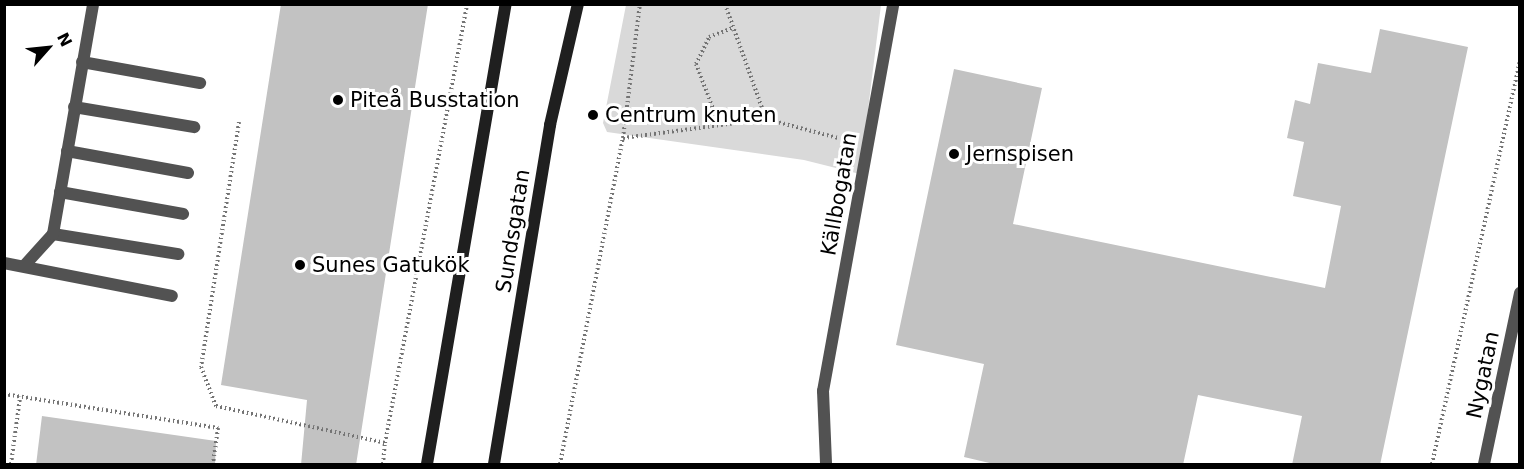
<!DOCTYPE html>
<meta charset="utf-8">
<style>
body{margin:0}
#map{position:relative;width:1524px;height:469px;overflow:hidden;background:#fff;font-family:"DejaVu Sans",sans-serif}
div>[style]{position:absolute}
.green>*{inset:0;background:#d9d9d9}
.building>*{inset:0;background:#c2c2c2}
.path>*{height:4px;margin-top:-2px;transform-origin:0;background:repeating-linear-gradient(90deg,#747474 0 1.5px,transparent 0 4.5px)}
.lane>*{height:12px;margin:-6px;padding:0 6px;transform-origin:6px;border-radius:6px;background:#525252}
.street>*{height:12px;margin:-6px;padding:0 6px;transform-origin:6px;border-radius:6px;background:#525252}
.secondary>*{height:12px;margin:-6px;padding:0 6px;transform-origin:6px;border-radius:6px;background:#1f1f1f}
.dots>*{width:16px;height:16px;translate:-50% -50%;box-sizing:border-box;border:3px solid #fff;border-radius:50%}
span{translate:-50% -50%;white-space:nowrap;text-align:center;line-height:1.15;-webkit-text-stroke:6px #fff;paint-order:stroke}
.poi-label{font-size:21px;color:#000}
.left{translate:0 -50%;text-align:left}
.street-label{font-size:21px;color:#000}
.frame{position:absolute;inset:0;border:6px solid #000;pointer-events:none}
.north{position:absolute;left:18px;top:18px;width:60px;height:60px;-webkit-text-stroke:4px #fff;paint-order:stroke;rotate:63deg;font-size:16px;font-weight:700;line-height:24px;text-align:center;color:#000}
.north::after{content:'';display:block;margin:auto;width:21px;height:27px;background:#000;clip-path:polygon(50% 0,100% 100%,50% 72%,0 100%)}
</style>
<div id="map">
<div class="green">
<i style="clip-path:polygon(626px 5px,881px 5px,860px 174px,804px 160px,607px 132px,603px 123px)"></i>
</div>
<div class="building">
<i style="clip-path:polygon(281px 4px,428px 4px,356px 465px,301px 465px,307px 400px,221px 385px)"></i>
<i style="clip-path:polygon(1380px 29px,1468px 47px,1380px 465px,1292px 465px,1302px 416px,1198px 395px,1183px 465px,998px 465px,964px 457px,984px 364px,896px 345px,954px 69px,1042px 88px,1013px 224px,1325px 288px,1341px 206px,1293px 196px,1304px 142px,1287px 138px,1295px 100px,1310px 104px,1318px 63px,1371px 73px)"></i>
<i style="clip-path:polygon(42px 416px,216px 441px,215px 465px,36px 465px)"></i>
</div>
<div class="path">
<i style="left:725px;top:4px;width:122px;rotate:70.4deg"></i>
<i style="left:239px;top:122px;width:248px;rotate:98.8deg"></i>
<i style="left:201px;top:367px;width:42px;rotate:69deg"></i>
<i style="left:216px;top:406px;width:173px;rotate:12.3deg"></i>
<i style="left:385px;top:443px;width:447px;rotate:-79.4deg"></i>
<i style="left:719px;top:124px;width:64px;rotate:-111deg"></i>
<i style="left:696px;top:64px;width:30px;rotate:-64deg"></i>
<i style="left:709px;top:37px;width:25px;rotate:-21deg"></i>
<i style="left:623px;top:138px;width:144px;rotate:-7.6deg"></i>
<i style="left:766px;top:119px;width:74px;rotate:14.8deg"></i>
<i style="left:4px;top:394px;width:217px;rotate:9deg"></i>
<i style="left:218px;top:428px;width:36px;rotate:98deg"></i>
<i style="left:11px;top:464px;width:68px;rotate:-82.3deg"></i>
<i style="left:383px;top:464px;width:21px;rotate:-85deg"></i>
<i style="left:560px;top:464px;width:332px;rotate:-79.1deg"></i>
<i style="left:623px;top:138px;width:135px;rotate:-82.8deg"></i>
<i style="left:1432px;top:464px;width:414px;rotate:-77.7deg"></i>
</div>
<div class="lane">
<i style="left:82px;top:62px;width:120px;rotate:10.1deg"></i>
<i style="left:74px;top:107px;width:122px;rotate:9.5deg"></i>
<i style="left:67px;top:151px;width:123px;rotate:10.3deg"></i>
<i style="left:60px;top:192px;width:125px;rotate:10.1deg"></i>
<i style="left:53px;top:234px;width:127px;rotate:9.1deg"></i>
<i style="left:4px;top:263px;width:171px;rotate:11.1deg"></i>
<i style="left:24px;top:266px;width:43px;rotate:-47.8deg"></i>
<i style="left:53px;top:234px;width:233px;rotate:-80.1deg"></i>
<i style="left:823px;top:391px;width:73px;rotate:87.6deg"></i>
</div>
<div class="street">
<i style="left:823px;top:391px;width:393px;rotate:-79.7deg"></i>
<i style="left:1484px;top:464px;width:175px;rotate:-78.1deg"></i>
</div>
<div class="secondary">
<i style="left:427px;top:464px;width:467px;rotate:-80.3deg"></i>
<i style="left:494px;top:464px;width:344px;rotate:-80.6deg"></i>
<i style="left:550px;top:125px;width:124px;rotate:-77deg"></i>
</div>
<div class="dots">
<i style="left:338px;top:100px;background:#000"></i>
<i style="left:593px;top:115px;background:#000"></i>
<i style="left:954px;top:154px;background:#000"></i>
<i style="left:300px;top:265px;background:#000"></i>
</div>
<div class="poi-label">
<span class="left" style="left:350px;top:100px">Piteå Busstation</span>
<span class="left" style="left:605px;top:115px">Centrum knuten</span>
<span class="left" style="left:966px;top:154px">Jernspisen</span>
<span class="left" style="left:312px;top:265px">Sunes Gatukök</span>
</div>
<div class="street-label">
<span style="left:839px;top:194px;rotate:-80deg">Källbogatan</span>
<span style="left:513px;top:231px;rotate:-81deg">Sundsgatan</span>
<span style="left:1483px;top:375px;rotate:-78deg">Nygatan</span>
</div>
<div class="frame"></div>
<div class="north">N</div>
</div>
